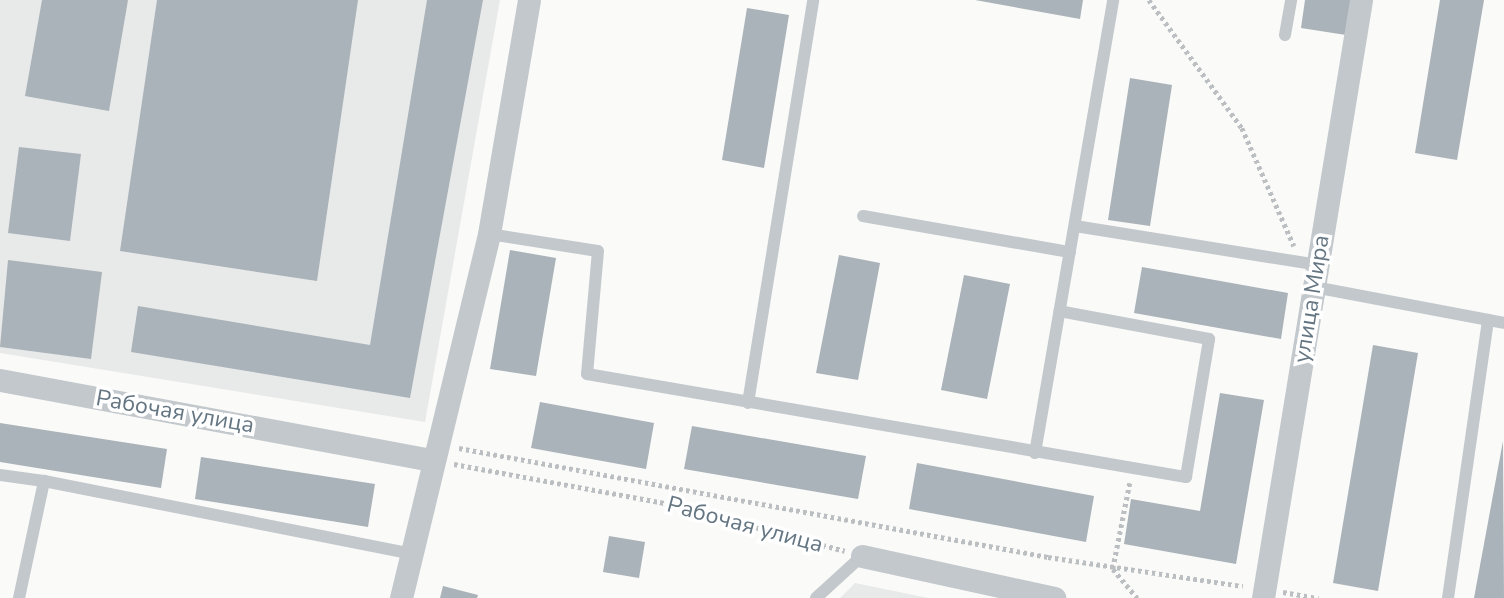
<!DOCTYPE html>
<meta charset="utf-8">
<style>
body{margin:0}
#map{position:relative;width:1504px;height:598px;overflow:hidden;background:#fafaf8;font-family:"Nunito Sans",sans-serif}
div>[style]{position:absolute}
.built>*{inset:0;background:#e8e9e9}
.building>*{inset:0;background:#aab3b9}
.path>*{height:4.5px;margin-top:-2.25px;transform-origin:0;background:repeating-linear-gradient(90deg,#bbbfc2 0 3.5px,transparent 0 7px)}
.service>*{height:12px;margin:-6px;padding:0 6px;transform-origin:6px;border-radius:6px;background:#c3c8cc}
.minor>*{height:23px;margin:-11.5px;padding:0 11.5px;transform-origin:11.5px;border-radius:11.5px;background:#c3c8cc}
span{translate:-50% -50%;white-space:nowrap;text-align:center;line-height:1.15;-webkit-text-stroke:7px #fff;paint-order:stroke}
.street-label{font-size:23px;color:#657683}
</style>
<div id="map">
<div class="built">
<i style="clip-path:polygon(0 0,500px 0,425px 422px,0 353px)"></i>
<i style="clip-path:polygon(855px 583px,928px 598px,840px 598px)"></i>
</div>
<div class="building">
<i style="clip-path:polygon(42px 0,128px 0,109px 111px,25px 96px)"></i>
<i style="clip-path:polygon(157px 0,358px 0,317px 281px,120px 251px)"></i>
<i style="clip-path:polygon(427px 0,483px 0,410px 398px,131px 352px,138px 306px,370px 345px)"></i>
<i style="clip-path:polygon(975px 0,1083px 0,1080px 19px)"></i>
<i style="clip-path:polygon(1305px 0,1352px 0,1346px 35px,1301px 28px)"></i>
<i style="clip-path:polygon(1440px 0,1484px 0,1457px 160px,1415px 153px)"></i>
<i style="clip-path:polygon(747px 8px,789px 15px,764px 168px,722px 160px)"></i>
<i style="clip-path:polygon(1130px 78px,1172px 85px,1150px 226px,1108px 220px)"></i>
<i style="clip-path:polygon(19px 147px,81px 154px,70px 241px,8px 233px)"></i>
<i style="clip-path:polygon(510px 250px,556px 258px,536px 376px,490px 369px)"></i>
<i style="clip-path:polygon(839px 255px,880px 263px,858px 380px,816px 373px)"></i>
<i style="clip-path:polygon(8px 260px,102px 272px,91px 359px,0 347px)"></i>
<i style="clip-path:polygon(1142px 267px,1288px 293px,1281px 339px,1134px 313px)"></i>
<i style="clip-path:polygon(964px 275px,1010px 284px,987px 399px,941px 390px)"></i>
<i style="clip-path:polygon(1373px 345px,1418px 353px,1378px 591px,1333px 583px)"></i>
<i style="clip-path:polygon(1220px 393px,1264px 400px,1236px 564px,1124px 544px,1131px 499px,1200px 511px)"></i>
<i style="clip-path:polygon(540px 402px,654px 423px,646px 469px,531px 448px)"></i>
<i style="clip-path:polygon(0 423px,167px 449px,161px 488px,0 462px)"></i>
<i style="clip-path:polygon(692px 426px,866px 456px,858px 499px,684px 469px)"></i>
<i style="clip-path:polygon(1503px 441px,1504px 598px,1474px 598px)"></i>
<i style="clip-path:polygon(201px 457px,375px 484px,368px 527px,195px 499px)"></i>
<i style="clip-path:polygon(917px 463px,1094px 496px,1086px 542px,909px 509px)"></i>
<i style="clip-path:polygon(609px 536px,645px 542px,639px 578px,603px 572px)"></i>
<i style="clip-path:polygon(443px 586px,478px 595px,477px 598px,440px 598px)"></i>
</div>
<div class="path">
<i style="left:1149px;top:0;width:158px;rotate:54deg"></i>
<i style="left:1242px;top:128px;width:129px;rotate:66.2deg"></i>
<i style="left:459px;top:448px;width:599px;rotate:10.48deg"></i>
<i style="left:1048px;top:557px;width:197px;rotate:8.5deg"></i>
<i style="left:454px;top:464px;width:209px;rotate:10.5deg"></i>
<i style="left:660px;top:502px;width:191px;rotate:14.8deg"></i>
<i style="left:1130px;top:483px;width:88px;rotate:101.2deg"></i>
<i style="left:1113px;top:569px;width:38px;rotate:50deg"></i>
<i style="left:1283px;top:592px;width:36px;rotate:10deg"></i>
</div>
<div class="service">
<i style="left:1285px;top:35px;width:36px;rotate:-80deg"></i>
<i style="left:863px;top:216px;width:210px;rotate:9.9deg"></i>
<i style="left:1075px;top:226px;width:246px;rotate:9.1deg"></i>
<i style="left:489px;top:234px;width:110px;rotate:8.9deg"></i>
<i style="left:598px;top:251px;width:123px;rotate:95.1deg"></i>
<i style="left:587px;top:374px;width:608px;rotate:9.76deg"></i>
<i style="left:1186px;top:477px;width:140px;rotate:-80.5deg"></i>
<i style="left:1209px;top:339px;width:152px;rotate:-169.4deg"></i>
<i style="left:1314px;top:287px;width:193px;rotate:10.7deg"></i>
<i style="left:748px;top:403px;width:408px;rotate:-80.8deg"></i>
<i style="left:1035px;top:453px;width:460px;rotate:-80.2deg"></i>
<i style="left:0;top:475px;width:44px;rotate:7.8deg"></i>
<i style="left:19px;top:598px;width:120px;rotate:-77.9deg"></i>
<i style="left:44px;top:481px;width:374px;rotate:11.2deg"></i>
<i style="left:816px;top:598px;width:62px;rotate:-42.4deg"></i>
<i style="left:1448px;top:598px;width:281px;rotate:-81.8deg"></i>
</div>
<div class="minor">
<i style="left:0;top:380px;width:440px;rotate:10.5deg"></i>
<i style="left:862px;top:556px;width:197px;rotate:12.3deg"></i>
<i style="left:401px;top:598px;width:374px;rotate:-76.4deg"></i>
<i style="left:489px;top:234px;width:237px;rotate:-80.3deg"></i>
<i style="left:1263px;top:598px;width:606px;rotate:-80.69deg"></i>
</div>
<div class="street-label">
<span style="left:1312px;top:299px;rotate:-81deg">улица Мира</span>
<span style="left:175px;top:412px;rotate:10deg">Рабочая улица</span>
<span style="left:745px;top:525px;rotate:15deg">Рабочая улица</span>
</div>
</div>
